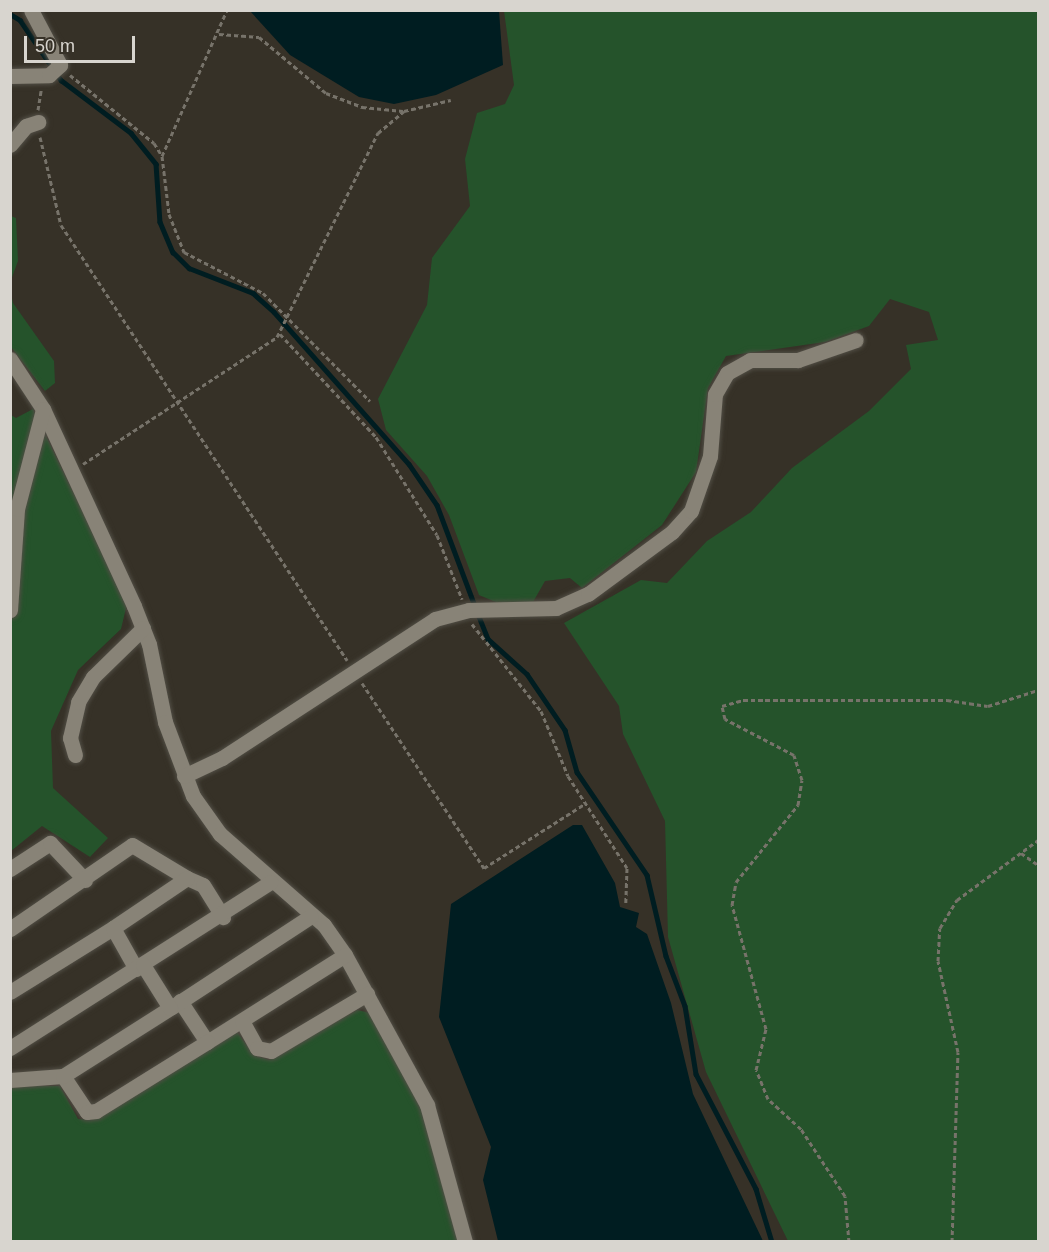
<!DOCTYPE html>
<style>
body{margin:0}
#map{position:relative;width:1049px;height:1252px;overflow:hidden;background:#363127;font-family:Arial,sans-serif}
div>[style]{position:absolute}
.green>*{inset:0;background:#25532b}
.water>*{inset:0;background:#001d21}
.stream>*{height:4.5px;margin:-2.25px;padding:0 2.25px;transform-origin:2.25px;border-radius:2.25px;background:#001d21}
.path>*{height:3px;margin-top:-1.5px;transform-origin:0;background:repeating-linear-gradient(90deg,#77736a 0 4.5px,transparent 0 7.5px)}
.roads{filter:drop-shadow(0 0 2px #514e45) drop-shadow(0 0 2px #514e45)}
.minor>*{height:15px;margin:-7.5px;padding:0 7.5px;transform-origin:7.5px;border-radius:7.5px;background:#888377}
span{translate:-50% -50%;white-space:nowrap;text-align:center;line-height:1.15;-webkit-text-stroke:4.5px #363127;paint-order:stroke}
.frame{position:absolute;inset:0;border:12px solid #d8d5cf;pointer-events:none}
.scale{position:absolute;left:24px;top:36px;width:111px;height:27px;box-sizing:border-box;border:3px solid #d8d5cf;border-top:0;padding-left:8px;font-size:18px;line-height:21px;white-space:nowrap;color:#d8d5cf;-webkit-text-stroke:4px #363127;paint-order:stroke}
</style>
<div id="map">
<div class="green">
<i style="clip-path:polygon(504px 11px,1038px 11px,1038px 1241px,788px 1241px,706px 1072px,668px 937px,665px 821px,623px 734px,619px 706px,564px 623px,641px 580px,667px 583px,707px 541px,751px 512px,792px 468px,869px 411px,911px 369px,906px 345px,938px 340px,929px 312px,890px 299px,869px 326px,825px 342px,726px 356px,708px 388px,696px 472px,662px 525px,582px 588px,570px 578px,545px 581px,533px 602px,498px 603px,479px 595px,449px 515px,427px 476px,386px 430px,378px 399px,427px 305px,432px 258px,470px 206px,465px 159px,477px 113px,505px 104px,514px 85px)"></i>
<i style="clip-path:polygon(11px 216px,16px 218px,18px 261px,11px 280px)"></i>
<i style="clip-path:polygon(10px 289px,13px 303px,54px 361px,55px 383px,45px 391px,11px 347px)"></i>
<i style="clip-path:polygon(33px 409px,127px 604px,121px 629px,78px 670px,51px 731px,53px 788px,108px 838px,90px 857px,42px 826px,11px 851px,11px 415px,16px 418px)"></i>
<i style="clip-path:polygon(357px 1010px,375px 1014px,422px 1109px,458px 1241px,11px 1241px,10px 1086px,60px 1086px,78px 1119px,90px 1120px,237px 1032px,254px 1055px,269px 1060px)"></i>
</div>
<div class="water">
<i style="clip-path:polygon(250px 11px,499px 11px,503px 65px,436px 95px,394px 104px,359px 97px,290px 55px)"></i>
<i style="clip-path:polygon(573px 825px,582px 825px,615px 883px,620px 907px,639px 913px,636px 927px,647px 934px,671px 1003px,693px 1094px,763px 1241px,498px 1241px,483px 1180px,491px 1147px,439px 1017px,451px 904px)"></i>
</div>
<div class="stream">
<i style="left:10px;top:14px;width:12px;rotate:31deg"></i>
<i style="left:20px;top:20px;width:73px;rotate:55.7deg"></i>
<i style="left:61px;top:80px;width:88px;rotate:37.1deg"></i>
<i style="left:131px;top:133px;width:40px;rotate:51deg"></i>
<i style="left:156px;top:164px;width:58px;rotate:86.1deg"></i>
<i style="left:160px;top:222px;width:33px;rotate:67deg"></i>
<i style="left:173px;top:252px;width:23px;rotate:45deg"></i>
<i style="left:189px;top:268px;width:69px;rotate:21.3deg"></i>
<i style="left:253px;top:293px;width:28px;rotate:42deg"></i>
<i style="left:274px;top:312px;width:203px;rotate:48.4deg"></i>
<i style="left:409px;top:464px;width:50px;rotate:55.7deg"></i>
<i style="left:437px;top:505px;width:108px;rotate:69.4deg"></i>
<i style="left:478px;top:614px;width:27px;rotate:68deg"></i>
<i style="left:488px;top:639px;width:52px;rotate:41.9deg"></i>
<i style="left:527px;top:674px;width:68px;rotate:55.8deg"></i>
<i style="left:565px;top:730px;width:44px;rotate:74.1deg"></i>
<i style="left:577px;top:772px;width:125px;rotate:55.8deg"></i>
<i style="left:647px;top:875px;width:83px;rotate:76.8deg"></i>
<i style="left:666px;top:956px;width:53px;rotate:69.2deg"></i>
<i style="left:685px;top:1006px;width:69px;rotate:80.8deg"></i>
<i style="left:696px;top:1074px;width:130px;rotate:62.4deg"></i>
<i style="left:756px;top:1189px;width:55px;rotate:73.2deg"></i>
</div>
<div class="path">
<i style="left:219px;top:34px;width:40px;rotate:4.3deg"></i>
<i style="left:259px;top:37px;width:87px;rotate:39.9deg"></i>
<i style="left:326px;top:93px;width:39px;rotate:21deg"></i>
<i style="left:362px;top:107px;width:41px;rotate:5.6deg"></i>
<i style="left:70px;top:75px;width:108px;rotate:39deg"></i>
<i style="left:154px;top:143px;width:15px;rotate:58deg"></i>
<i style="left:162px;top:156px;width:58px;rotate:83.1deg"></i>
<i style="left:169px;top:214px;width:41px;rotate:68.5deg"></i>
<i style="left:184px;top:252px;width:89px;rotate:27.4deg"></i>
<i style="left:263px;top:293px;width:152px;rotate:45.3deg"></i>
<i style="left:38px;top:110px;width:20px;rotate:-81deg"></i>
<i style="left:40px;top:137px;width:90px;rotate:76.6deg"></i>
<i style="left:61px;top:225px;width:521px;rotate:56.68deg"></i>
<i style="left:162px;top:156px;width:160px;rotate:-66deg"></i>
<i style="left:280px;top:334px;width:141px;rotate:47deg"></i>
<i style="left:376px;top:437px;width:115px;rotate:58.1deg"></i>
<i style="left:437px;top:535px;width:69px;rotate:68.7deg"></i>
<i style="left:83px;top:464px;width:232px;rotate:-33.2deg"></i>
<i style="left:277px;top:337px;width:228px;rotate:-63.7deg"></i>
<i style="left:378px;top:133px;width:34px;rotate:-40deg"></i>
<i style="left:404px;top:111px;width:48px;rotate:-13.2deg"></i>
<i style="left:472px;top:624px;width:111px;rotate:51.6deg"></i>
<i style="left:541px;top:711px;width:70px;rotate:67.4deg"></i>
<i style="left:568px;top:776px;width:109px;rotate:57.3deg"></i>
<i style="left:627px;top:868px;width:36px;rotate:92deg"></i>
<i style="left:362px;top:683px;width:222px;rotate:56.6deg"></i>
<i style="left:484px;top:868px;width:121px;rotate:-32.5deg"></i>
<i style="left:1021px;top:853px;width:21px;rotate:35deg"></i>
<i style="left:849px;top:1242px;width:46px;rotate:-95deg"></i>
<i style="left:845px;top:1196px;width:80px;rotate:-123.3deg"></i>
<i style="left:801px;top:1129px;width:45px;rotate:-137.7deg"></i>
<i style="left:768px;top:1099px;width:31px;rotate:-112deg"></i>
<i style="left:756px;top:1070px;width:42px;rotate:-76.3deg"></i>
<i style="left:766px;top:1029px;width:129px;rotate:-105.3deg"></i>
<i style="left:732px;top:905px;width:23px;rotate:-80deg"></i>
<i style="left:736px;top:882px;width:99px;rotate:-51.2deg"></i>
<i style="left:798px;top:805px;width:25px;rotate:-81deg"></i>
<i style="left:802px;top:780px;width:26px;rotate:-108deg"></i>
<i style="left:794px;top:755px;width:78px;rotate:-152.4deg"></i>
<i style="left:725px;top:719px;width:13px;rotate:-103deg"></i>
<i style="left:722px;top:706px;width:22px;rotate:-16deg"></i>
<i style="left:743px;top:700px;width:204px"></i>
<i style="left:947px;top:700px;width:41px;rotate:8.3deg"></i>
<i style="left:988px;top:706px;width:52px;rotate:-17.7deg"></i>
<i style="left:952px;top:1242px;width:190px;rotate:-88.2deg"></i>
<i style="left:958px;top:1052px;width:93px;rotate:-102.4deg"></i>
<i style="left:938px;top:961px;width:33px;rotate:-87deg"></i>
<i style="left:940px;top:928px;width:33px;rotate:-59deg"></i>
<i style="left:957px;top:900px;width:101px;rotate:-36.5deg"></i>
</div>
<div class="roads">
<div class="minor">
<i style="left:10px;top:76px;width:39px;rotate:-1deg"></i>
<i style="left:49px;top:75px;width:15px;rotate:-42deg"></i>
<i style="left:60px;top:65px;width:62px;rotate:-117.8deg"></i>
<i style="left:10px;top:145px;width:25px;rotate:-50deg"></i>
<i style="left:26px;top:126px;width:13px;rotate:-18deg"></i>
<i style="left:10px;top:359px;width:60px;rotate:56.6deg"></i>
<i style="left:43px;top:409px;width:217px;rotate:65.2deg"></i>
<i style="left:134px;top:606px;width:41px;rotate:68.5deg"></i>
<i style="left:149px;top:644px;width:80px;rotate:78.4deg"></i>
<i style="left:165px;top:722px;width:79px;rotate:69.3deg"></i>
<i style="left:193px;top:796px;width:47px;rotate:54.6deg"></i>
<i style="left:220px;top:834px;width:138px;rotate:41.2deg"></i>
<i style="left:324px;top:925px;width:37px;rotate:55deg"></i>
<i style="left:345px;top:955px;width:171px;rotate:61.3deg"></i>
<i style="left:427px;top:1105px;width:142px;rotate:74.5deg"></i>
<i style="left:10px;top:610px;width:101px;rotate:-86deg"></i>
<i style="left:17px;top:509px;width:103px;rotate:-75.4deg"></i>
<i style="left:75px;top:755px;width:18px;rotate:-106deg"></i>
<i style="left:70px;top:738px;width:37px;rotate:-77deg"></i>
<i style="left:78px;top:702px;width:29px;rotate:-59deg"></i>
<i style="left:93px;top:677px;width:70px;rotate:-44.4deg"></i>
<i style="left:184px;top:776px;width:42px;rotate:-25.3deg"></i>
<i style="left:222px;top:758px;width:254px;rotate:-33.1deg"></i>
<i style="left:435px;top:619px;width:35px;rotate:-15deg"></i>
<i style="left:469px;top:610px;width:87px;rotate:-1.3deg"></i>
<i style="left:556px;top:608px;width:35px;rotate:-24deg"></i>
<i style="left:588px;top:594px;width:104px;rotate:-36.4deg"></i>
<i style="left:672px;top:532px;width:28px;rotate:-48deg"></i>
<i style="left:691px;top:511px;width:58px;rotate:-70.9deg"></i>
<i style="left:710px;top:456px;width:62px;rotate:-85.4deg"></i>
<i style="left:715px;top:394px;width:24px;rotate:-60deg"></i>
<i style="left:727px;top:373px;width:26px;rotate:-29deg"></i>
<i style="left:750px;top:360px;width:48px"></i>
<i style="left:798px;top:360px;width:61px;rotate:-19deg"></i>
<i style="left:10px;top:869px;width:48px;rotate:-33deg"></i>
<i style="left:50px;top:843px;width:51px;rotate:46.6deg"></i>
<i style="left:187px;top:878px;width:17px;rotate:24deg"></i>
<i style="left:203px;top:885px;width:38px;rotate:58deg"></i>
<i style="left:10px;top:929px;width:148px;rotate:-34.5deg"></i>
<i style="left:132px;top:845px;width:64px;rotate:31deg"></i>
<i style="left:187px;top:878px;width:89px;rotate:146deg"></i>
<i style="left:10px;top:992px;width:121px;rotate:-31.9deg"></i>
<i style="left:113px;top:928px;width:47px;rotate:60.7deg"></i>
<i style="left:180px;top:1001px;width:49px;rotate:56.6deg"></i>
<i style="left:207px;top:1042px;width:163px;rotate:-32.2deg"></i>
<i style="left:172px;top:1007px;width:166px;rotate:-33.2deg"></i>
<i style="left:242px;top:1021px;width:31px;rotate:61deg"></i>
<i style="left:257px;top:1048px;width:14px;rotate:12deg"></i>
<i style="left:271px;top:1051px;width:112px;rotate:-30.7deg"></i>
<i style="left:10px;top:1048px;width:309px;rotate:-32.5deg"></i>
<i style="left:63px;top:1076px;width:43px;rotate:56.3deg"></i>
<i style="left:87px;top:1112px;width:9px;rotate:-6deg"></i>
<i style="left:96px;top:1111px;width:131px;rotate:-31.9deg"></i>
<i style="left:10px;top:1080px;width:53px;rotate:-4.3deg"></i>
<i style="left:63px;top:1076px;width:127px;rotate:-32.4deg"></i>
<i style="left:170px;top:1008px;width:51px;rotate:-122.1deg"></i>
</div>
</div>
<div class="frame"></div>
<div class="scale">50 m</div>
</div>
